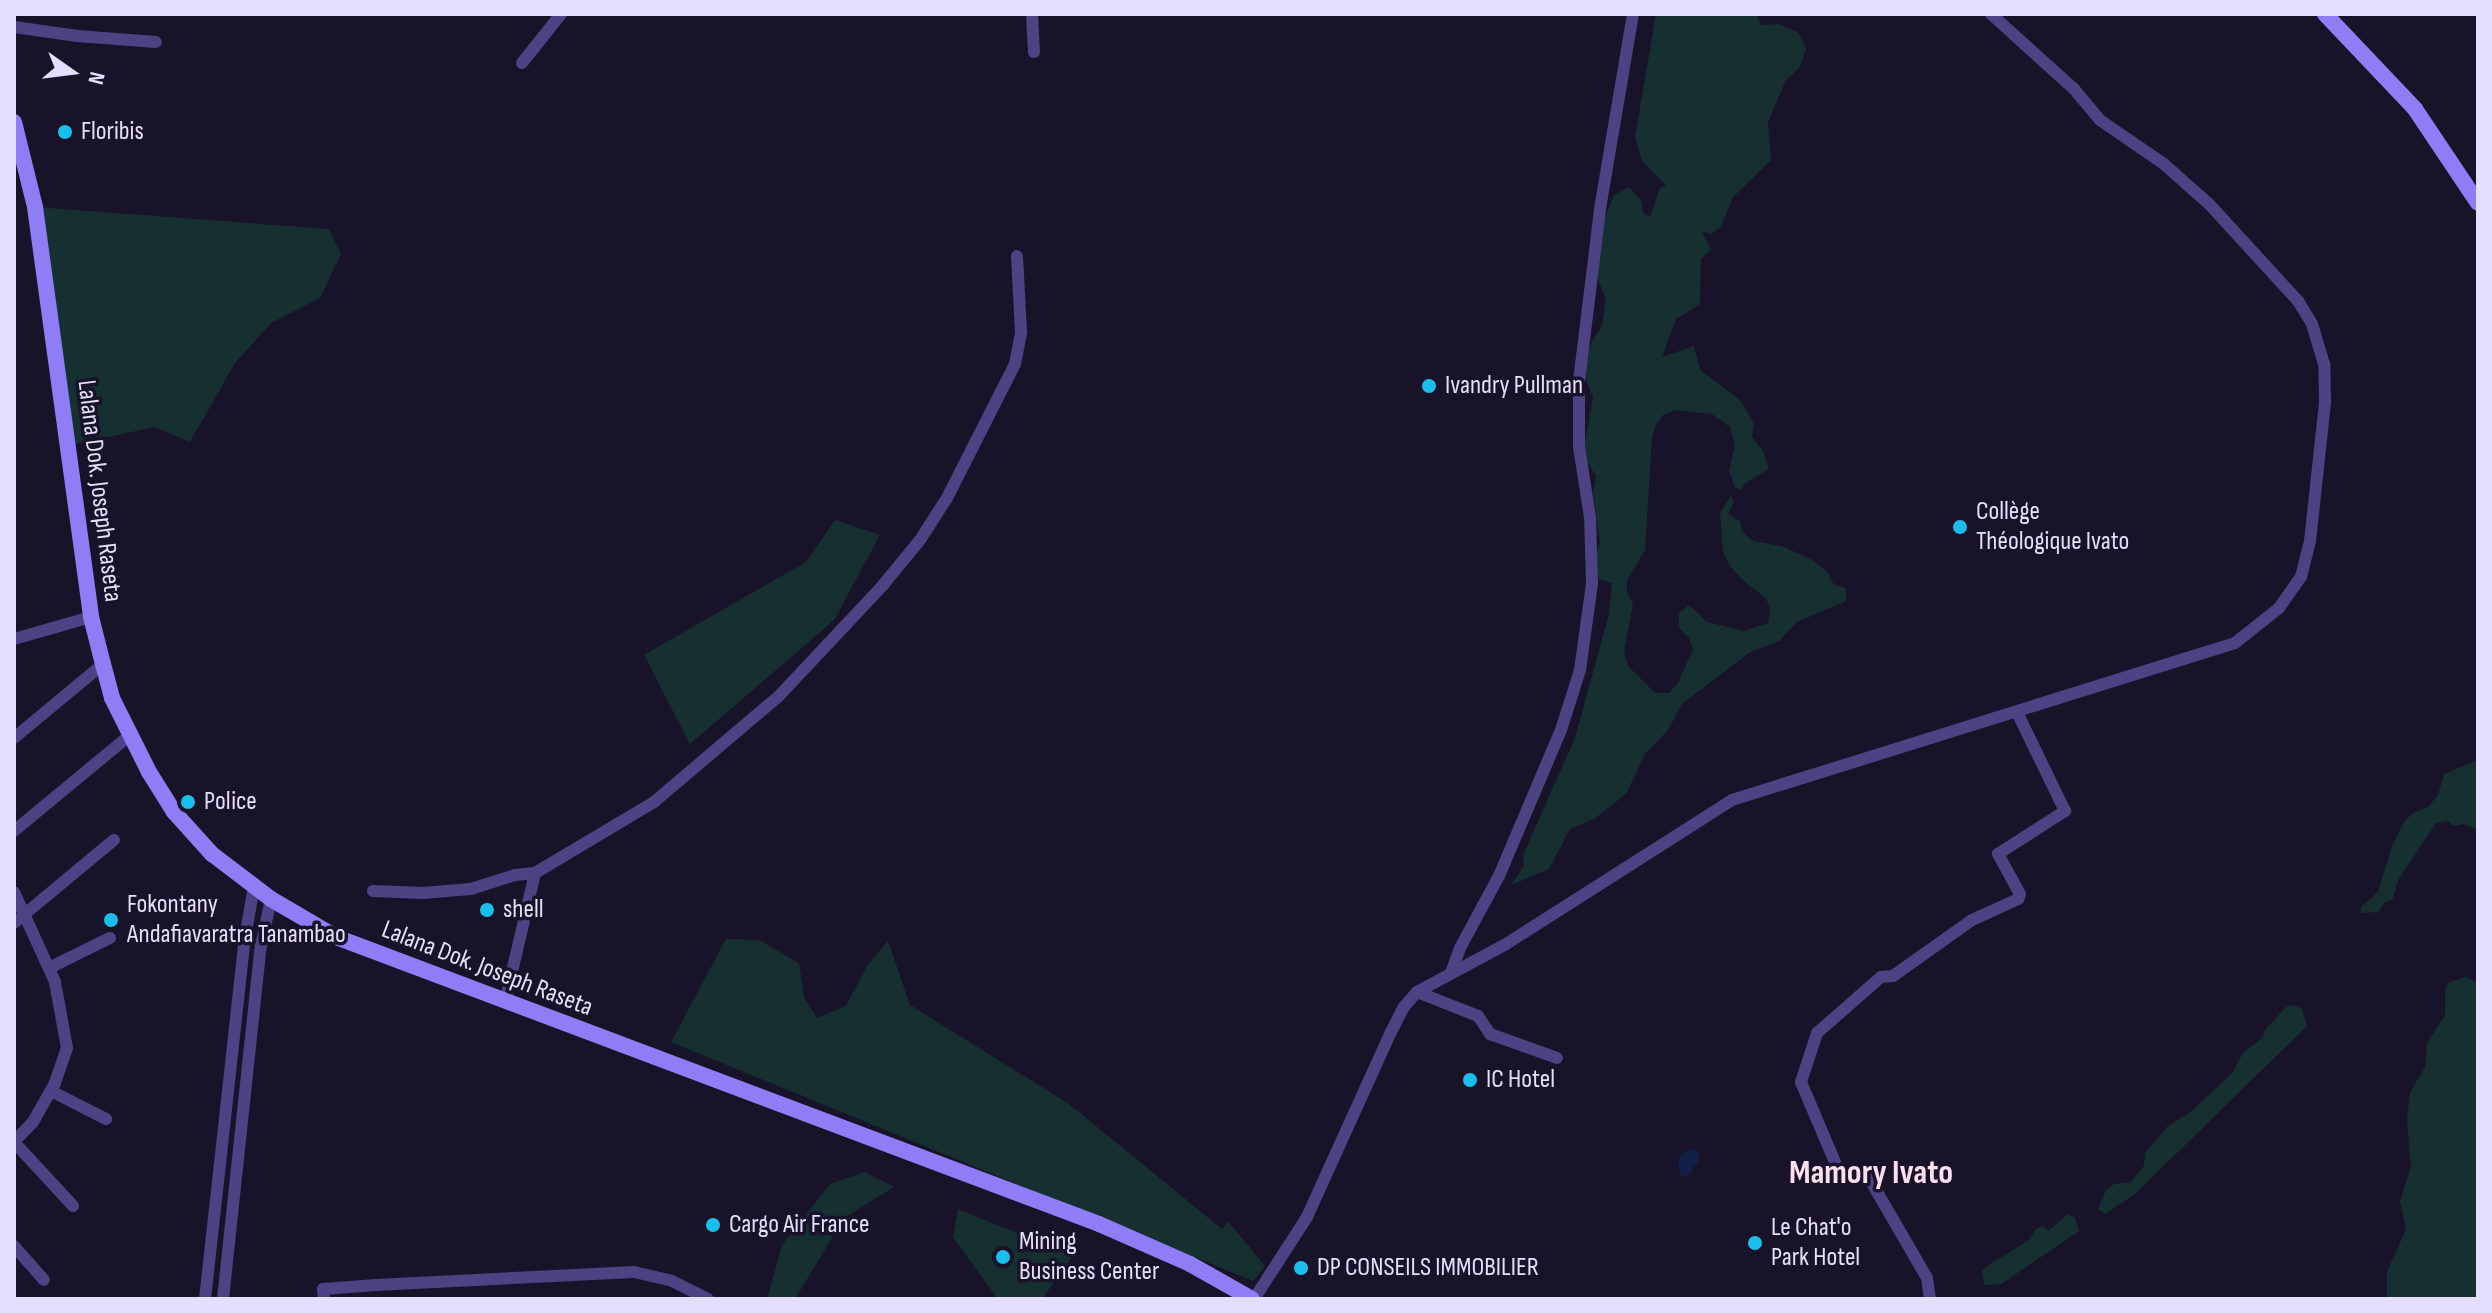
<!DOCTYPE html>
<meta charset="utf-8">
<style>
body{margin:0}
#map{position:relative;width:2492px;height:1313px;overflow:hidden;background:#191329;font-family:"Sofia Sans Condensed",sans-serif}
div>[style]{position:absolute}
.green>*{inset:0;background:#163032}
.water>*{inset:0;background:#122048}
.street>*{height:12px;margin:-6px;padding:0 6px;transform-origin:6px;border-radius:6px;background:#4c4284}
.secondary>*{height:16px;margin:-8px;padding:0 8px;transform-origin:8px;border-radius:8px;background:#8e7df4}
.dots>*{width:22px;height:22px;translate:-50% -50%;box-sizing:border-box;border:4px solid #191329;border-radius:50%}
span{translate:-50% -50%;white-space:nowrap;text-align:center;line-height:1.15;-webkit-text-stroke:7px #191329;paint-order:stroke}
.poi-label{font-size:26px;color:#e5defc}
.left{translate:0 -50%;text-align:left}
.street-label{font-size:26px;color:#e5defc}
.district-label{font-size:34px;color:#fcdfee;font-weight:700}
.frame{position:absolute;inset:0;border:16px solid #e5defc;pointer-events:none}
.north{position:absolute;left:32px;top:32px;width:80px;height:80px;-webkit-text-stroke:6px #191329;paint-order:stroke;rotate:104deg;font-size:22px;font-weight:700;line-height:32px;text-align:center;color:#e5defc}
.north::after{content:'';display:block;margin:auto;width:28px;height:36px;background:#e5defc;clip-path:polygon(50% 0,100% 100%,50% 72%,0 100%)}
</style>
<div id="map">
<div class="green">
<i style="clip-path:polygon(1656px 14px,1759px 14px,1757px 18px,1762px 25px,1778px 24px,1799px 33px,1806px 49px,1800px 67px,1786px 80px,1768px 122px,1771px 160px,1733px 197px,1720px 228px,1711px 234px,1702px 231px,1711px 250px,1701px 259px,1700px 304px,1676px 319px,1662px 357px,1694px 346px,1700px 370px,1740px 400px,1754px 423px,1752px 437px,1763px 451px,1769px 469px,1745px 483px,1741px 490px,1735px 488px,1729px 470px,1735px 445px,1730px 427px,1712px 414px,1675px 410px,1663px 415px,1656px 425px,1652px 437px,1645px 550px,1627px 580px,1627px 593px,1633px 604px,1624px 652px,1628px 666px,1655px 693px,1669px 693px,1678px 683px,1693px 649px,1689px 638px,1679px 627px,1679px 613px,1689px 605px,1707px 622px,1744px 631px,1768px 623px,1770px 609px,1766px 598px,1746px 583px,1729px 565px,1723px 551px,1720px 513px,1731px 496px,1734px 502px,1728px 514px,1740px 521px,1742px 532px,1753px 541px,1782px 546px,1814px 561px,1828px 573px,1834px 585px,1846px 588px,1846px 601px,1797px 622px,1779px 641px,1750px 652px,1682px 704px,1668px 730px,1645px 754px,1626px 794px,1594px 819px,1570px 829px,1549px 869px,1511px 885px,1524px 866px,1523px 855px,1575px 738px,1609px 614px,1612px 583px,1599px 579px,1595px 560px,1600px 542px,1593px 492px,1596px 476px,1583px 455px,1593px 397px,1583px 372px,1591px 343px,1602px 326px,1606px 300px,1598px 279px,1601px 228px,1614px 195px,1629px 187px,1641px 200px,1643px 213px,1650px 217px,1660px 188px,1666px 185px,1642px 161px,1635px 137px)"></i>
<i style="clip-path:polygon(35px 207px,329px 229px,341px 254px,320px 298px,271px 323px,235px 363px,190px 442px,155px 427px,69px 445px)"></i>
<i style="clip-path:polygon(835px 520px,880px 535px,834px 620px,690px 744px,644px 655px,806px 562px)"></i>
<i style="clip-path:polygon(2478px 760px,2478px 830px,2464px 824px,2454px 826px,2448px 821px,2436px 823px,2398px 880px,2393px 899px,2384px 903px,2378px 912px,2361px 913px,2361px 907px,2378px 892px,2392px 846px,2405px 821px,2413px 813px,2428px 807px,2438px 795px,2444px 774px)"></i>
<i style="clip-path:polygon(726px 939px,759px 940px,799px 963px,804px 997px,817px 1018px,846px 1006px,867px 966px,888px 941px,910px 1005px,1069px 1104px,1222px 1229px,1228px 1221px,1265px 1266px,1253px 1281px,671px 1042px)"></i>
<i style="clip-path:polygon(2466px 977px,2478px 983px,2478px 1299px,2387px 1299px,2387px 1272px,2406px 1229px,2400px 1201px,2411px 1167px,2407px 1119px,2410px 1092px,2425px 1067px,2427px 1043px,2445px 1015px,2445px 990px,2449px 982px)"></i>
<i style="clip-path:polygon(2294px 1005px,2302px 1009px,2307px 1026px,2135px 1194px,2105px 1214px,2098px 1209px,2106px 1190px,2114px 1184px,2131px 1182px,2144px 1166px,2145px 1153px,2168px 1126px,2192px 1111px,2233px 1072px,2243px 1053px,2262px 1038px,2266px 1029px,2286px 1007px)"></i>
<i style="clip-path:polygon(865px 1172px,894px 1187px,844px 1218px,795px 1299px,767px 1299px,782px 1245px,830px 1184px)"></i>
<i style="clip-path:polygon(958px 1209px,987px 1221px,1073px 1255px,1042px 1299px,998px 1299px,953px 1237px)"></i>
<i style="clip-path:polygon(2068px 1214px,2075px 1218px,2079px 1231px,2001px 1284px,1984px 1285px,1982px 1271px,1987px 1266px,2029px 1240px,2036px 1229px,2043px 1226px,2048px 1231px)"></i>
</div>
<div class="water">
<i style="clip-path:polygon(1691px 1149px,1698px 1152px,1699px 1161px,1687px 1176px,1681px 1177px,1678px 1163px,1681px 1155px)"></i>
</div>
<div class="street">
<i style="left:1032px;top:14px;width:38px;rotate:87deg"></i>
<i style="left:14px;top:27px;width:64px;rotate:8.1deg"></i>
<i style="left:77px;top:36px;width:79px;rotate:4.3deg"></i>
<i style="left:522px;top:63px;width:63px;rotate:-51.5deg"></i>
<i style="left:14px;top:639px;width:80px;rotate:-15.9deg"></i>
<i style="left:14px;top:738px;width:116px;rotate:-39.7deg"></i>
<i style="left:14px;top:831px;width:151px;rotate:-39.6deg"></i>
<i style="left:373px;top:891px;width:50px;rotate:2.3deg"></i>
<i style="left:423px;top:893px;width:48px;rotate:-4.8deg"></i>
<i style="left:471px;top:889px;width:46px;rotate:-17.7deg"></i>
<i style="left:515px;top:875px;width:20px;rotate:-6deg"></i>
<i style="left:535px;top:873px;width:139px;rotate:-30.8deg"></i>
<i style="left:654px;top:802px;width:162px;rotate:-40.3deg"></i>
<i style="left:778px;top:697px;width:154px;rotate:-46.8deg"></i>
<i style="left:883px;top:585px;width:58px;rotate:-50.6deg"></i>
<i style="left:920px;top:540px;width:50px;rotate:-57.3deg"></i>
<i style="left:947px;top:498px;width:150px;rotate:-63.1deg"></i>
<i style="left:1015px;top:364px;width:33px;rotate:-79deg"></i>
<i style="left:1021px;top:332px;width:76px;rotate:-93deg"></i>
<i style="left:14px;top:892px;width:99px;rotate:65.5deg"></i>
<i style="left:55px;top:982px;width:67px;rotate:79.7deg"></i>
<i style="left:67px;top:1048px;width:37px;rotate:109deg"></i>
<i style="left:55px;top:1083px;width:45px;rotate:119.4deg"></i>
<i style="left:33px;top:1122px;width:28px;rotate:134deg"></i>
<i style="left:14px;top:923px;width:130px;rotate:-39.7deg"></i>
<i style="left:49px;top:968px;width:68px;rotate:-26.2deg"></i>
<i style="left:1452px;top:970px;width:23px;rotate:-70deg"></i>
<i style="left:1460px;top:948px;width:82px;rotate:-61.6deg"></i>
<i style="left:1499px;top:876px;width:159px;rotate:-67deg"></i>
<i style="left:1561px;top:730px;width:63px;rotate:-72.4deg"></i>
<i style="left:1580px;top:670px;width:88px;rotate:-82.1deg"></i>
<i style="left:1592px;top:583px;width:66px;rotate:-91.7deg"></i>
<i style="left:1590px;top:517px;width:71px;rotate:-98.9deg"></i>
<i style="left:1579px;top:447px;width:66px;rotate:-90deg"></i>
<i style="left:1579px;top:381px;width:179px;rotate:-83deg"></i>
<i style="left:1601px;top:203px;width:192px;rotate:-80.4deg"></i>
<i style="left:1417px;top:992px;width:66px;rotate:21.5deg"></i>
<i style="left:1478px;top:1016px;width:22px;rotate:56deg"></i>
<i style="left:1490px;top:1034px;width:71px;rotate:19.7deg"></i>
<i style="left:505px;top:1002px;width:132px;rotate:-76.9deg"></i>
<i style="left:51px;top:1091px;width:62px;rotate:27deg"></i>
<i style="left:14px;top:1142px;width:87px;rotate:47.3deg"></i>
<i style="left:1840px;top:1174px;width:100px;rotate:-113deg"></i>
<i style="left:1801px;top:1082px;width:52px;rotate:-71.9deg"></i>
<i style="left:1817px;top:1033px;width:85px;rotate:-41.2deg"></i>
<i style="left:1881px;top:977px;width:12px;rotate:-5deg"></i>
<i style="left:1893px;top:976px;width:97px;rotate:-35.3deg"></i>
<i style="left:1972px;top:920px;width:51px;rotate:-24.5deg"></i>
<i style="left:2018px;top:899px;width:5px;rotate:-68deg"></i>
<i style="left:2020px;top:894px;width:46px;rotate:-118.8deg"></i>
<i style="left:1998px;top:854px;width:80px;rotate:-32.7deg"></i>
<i style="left:2065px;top:811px;width:110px;rotate:-115.9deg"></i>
<i style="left:1869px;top:1178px;width:116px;rotate:59.9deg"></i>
<i style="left:1927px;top:1278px;width:21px;rotate:82deg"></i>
<i style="left:14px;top:1246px;width:45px;rotate:48.6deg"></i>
<i style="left:205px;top:1299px;width:358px;rotate:-83.7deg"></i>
<i style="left:244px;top:943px;width:57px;rotate:-79.9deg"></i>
<i style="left:223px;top:1299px;width:355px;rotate:-83.9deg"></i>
<i style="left:261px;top:946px;width:48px;rotate:-78deg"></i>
<i style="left:324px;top:1299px;width:10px;rotate:-96deg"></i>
<i style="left:323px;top:1289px;width:53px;rotate:-4.3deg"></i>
<i style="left:376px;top:1285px;width:258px;rotate:-2.9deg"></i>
<i style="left:634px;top:1272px;width:39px;rotate:13deg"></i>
<i style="left:672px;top:1281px;width:40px;rotate:26.6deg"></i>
<i style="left:1254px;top:1299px;width:98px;rotate:-57.1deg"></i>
<i style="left:1307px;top:1217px;width:203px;rotate:-65.6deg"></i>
<i style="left:1391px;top:1032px;width:27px;rotate:-63deg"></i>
<i style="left:1403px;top:1008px;width:21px;rotate:-49deg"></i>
<i style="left:1417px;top:992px;width:101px;rotate:-28.3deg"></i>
<i style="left:1506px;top:944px;width:268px;rotate:-32.5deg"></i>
<i style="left:1732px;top:800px;width:527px;rotate:-17.33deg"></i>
<i style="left:2235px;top:643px;width:56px;rotate:-38.5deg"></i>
<i style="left:2279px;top:608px;width:38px;rotate:-55deg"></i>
<i style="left:2301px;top:577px;width:37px;rotate:-76deg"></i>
<i style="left:2310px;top:541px;width:139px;rotate:-83.8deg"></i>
<i style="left:2325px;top:403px;width:39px;rotate:-91deg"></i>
<i style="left:2324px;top:364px;width:42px;rotate:-106.7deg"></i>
<i style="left:2312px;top:324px;width:27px;rotate:-121deg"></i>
<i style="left:2298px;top:301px;width:132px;rotate:-132.5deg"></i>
<i style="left:2209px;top:204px;width:60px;rotate:-138.4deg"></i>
<i style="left:2164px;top:164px;width:78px;rotate:-145.5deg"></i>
<i style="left:2100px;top:120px;width:40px;rotate:-130deg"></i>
<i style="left:2074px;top:89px;width:112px;rotate:-137.9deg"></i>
</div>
<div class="secondary">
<i style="left:2325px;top:14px;width:131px;rotate:46.5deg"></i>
<i style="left:2415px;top:109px;width:113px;rotate:56.2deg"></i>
<i style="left:14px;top:122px;width:88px;rotate:76.1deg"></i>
<i style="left:35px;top:207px;width:414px;rotate:82.2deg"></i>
<i style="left:91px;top:617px;width:49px;rotate:75.7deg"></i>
<i style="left:103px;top:664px;width:35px;rotate:75deg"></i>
<i style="left:112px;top:698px;width:83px;rotate:63.4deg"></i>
<i style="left:149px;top:772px;width:47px;rotate:58deg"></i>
<i style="left:174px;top:812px;width:57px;rotate:47.9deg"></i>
<i style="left:212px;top:854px;width:74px;rotate:37.3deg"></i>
<i style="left:271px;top:899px;width:75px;rotate:30.3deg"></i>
<i style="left:336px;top:937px;width:815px;rotate:20.61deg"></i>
<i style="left:1099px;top:1224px;width:99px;rotate:23.7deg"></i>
<i style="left:1190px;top:1264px;width:71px;rotate:29.4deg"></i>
</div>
<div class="dots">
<i style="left:65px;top:132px;background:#1abeec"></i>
<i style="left:1429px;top:386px;background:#1abeec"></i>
<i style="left:1960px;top:527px;background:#1abeec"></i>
<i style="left:188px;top:802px;background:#1abeec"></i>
<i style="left:487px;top:910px;background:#1abeec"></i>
<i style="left:111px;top:920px;background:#1abeec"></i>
<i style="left:1470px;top:1080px;background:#1abeec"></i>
<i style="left:713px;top:1225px;background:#1abeec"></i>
<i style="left:1755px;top:1243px;background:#1abeec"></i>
<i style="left:1003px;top:1257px;background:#1abeec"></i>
<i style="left:1301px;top:1268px;background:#1abeec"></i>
</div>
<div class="poi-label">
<span class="left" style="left:81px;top:132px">Floribis</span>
<span class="left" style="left:1445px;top:386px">Ivandry Pullman</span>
<span class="left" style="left:1976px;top:527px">Collège<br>Théologique Ivato</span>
<span class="left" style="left:204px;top:802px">Police</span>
<span class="left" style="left:127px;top:920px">Fokontany<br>Andafiavaratra Tanambao</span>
<span class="left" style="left:503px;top:910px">shell</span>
<span class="left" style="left:1486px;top:1080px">IC Hotel</span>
<span class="left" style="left:729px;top:1225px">Cargo Air France</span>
<span class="left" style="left:1771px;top:1243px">Le Chat'o<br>Park Hotel</span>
<span class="left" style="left:1019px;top:1257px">Mining<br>Business Center</span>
<span class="left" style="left:1317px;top:1268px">DP CONSEILS IMMOBILIER</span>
</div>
<div class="street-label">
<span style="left:99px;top:491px;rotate:83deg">Lalana Dok. Joseph Raseta</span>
<span style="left:487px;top:969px;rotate:21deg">Lalana Dok. Joseph Raseta</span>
</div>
<div class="district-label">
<span style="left:1871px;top:1173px">Mamory Ivato</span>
</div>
<div class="frame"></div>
<div class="north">N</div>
</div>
